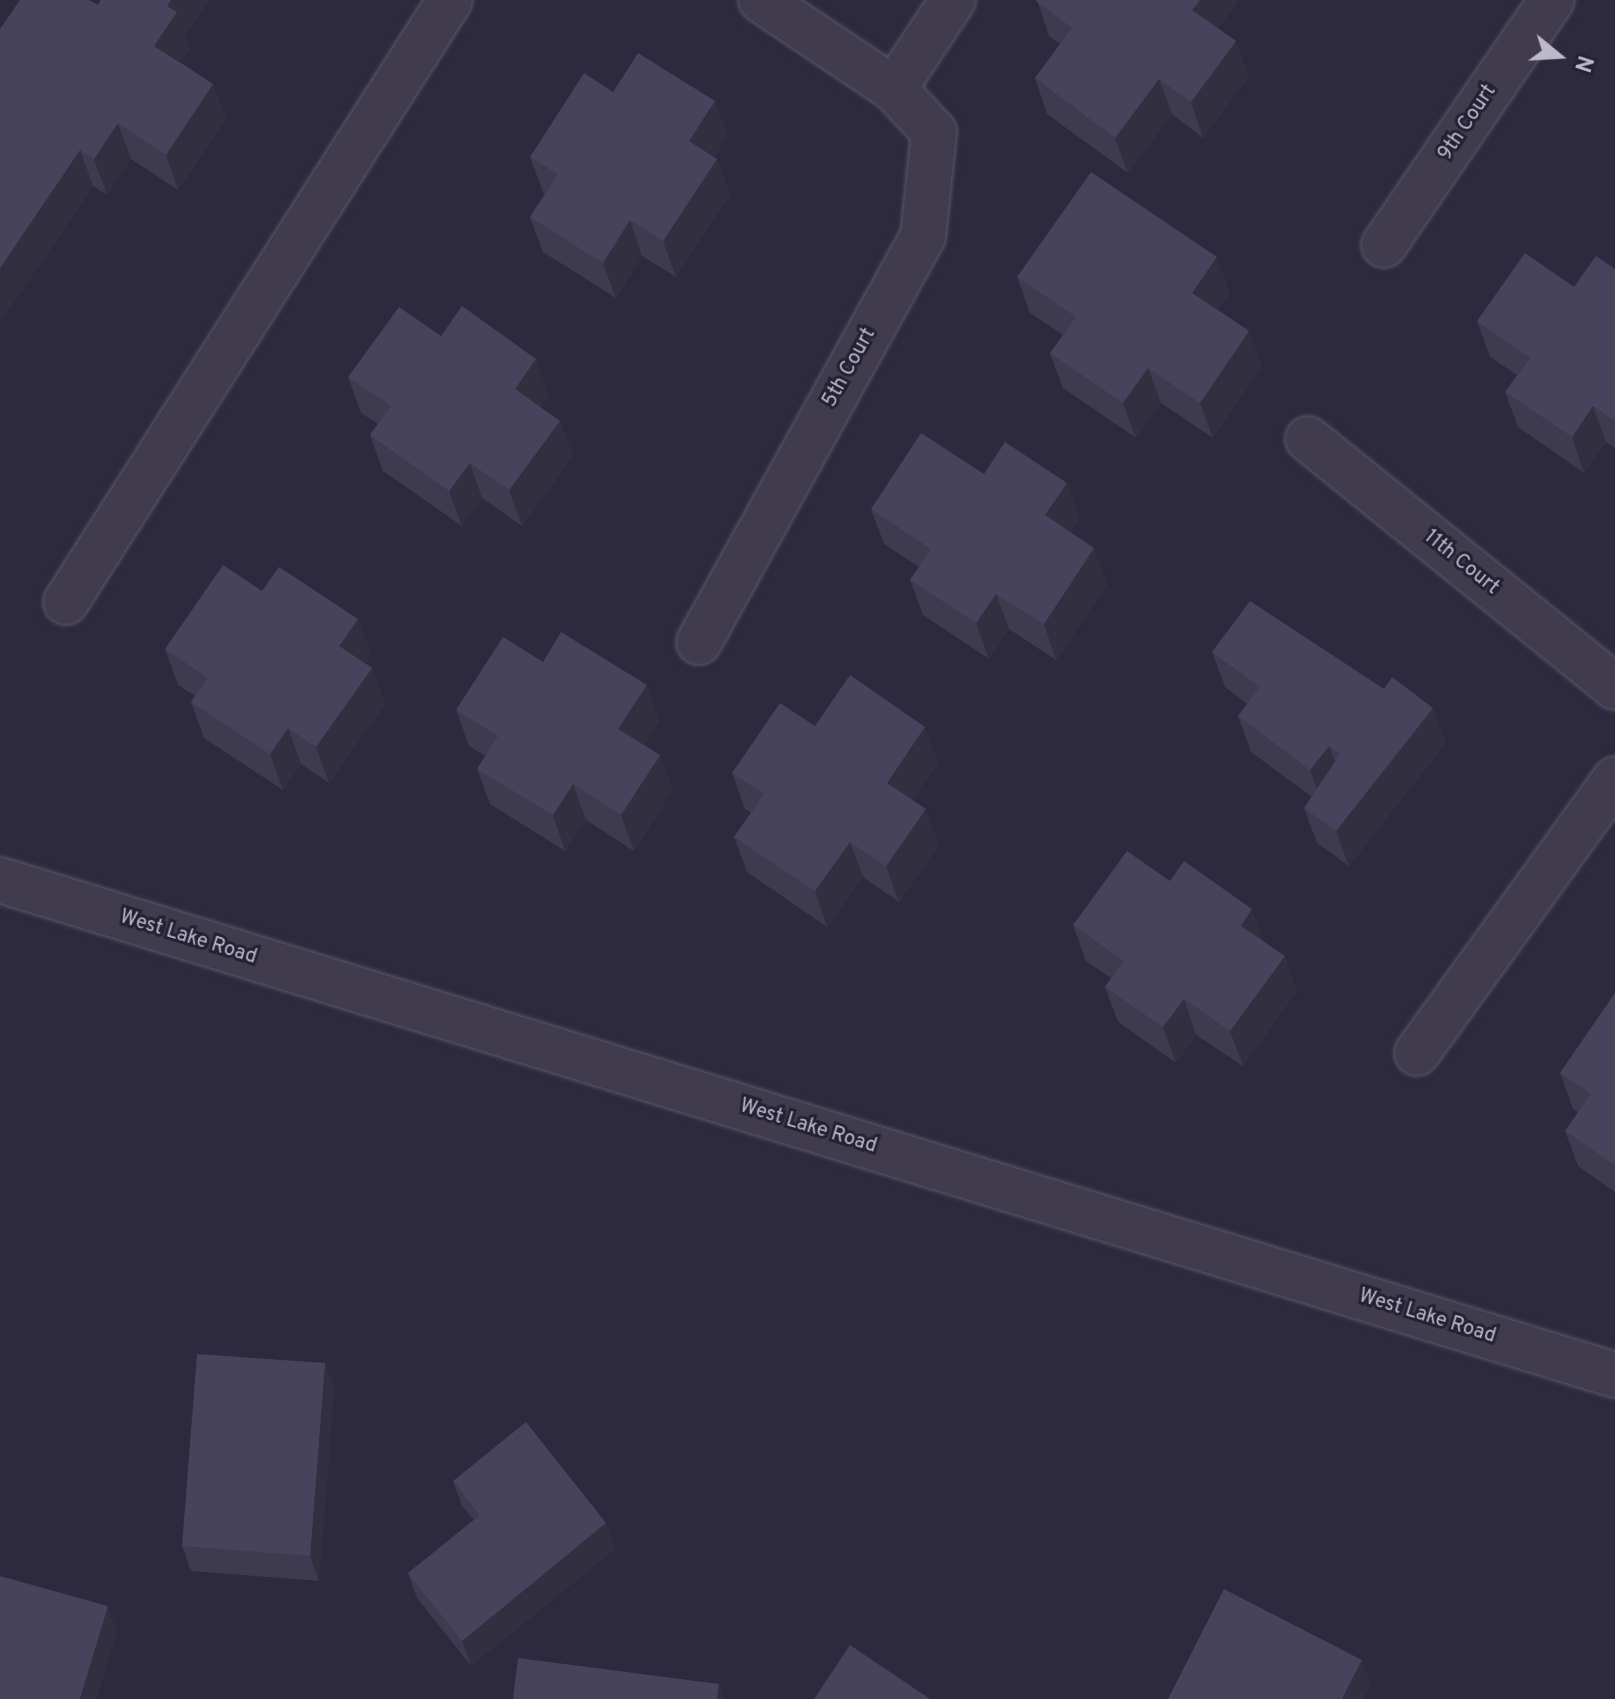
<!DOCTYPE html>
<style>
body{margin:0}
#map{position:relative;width:1615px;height:1699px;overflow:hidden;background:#2d293e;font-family:Overpass,sans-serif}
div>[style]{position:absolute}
.roads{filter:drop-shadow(0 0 2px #5b5769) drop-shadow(0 0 2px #5b5769)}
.minor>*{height:44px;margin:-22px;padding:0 22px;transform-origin:22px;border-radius:22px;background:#403c4e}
.wall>*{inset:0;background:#3e3a4f}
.shaded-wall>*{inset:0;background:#322f40}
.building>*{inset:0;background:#48435c}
span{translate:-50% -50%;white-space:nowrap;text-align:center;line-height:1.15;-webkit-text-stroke:6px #252134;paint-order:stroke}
.street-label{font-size:20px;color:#bdb9c9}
.north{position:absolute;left:1519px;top:16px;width:80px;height:80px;-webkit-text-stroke:6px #252134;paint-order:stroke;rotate:108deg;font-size:22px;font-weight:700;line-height:32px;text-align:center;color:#bdb9c9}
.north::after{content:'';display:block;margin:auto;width:28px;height:36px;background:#bdb9c9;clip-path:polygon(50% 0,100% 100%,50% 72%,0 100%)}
</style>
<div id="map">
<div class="roads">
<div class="minor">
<i style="left:894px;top:89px;width:107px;rotate:-56.5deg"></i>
<i style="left:1384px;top:245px;width:297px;rotate:-55.6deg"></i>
<i style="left:1308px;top:439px;width:395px;rotate:38.9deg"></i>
<i style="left:66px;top:602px;width:714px;rotate:-57.47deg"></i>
<i style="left:699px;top:642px;width:463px;rotate:-61.1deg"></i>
<i style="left:923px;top:237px;width:106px;rotate:-84deg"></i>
<i style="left:934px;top:132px;width:59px;rotate:-132.9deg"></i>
<i style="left:894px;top:89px;width:160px;rotate:-146.2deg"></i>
<i style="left:0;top:880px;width:1689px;rotate:17.04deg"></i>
<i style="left:1417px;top:1053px;width:338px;rotate:-54.1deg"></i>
</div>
</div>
<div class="wall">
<i style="clip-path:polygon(101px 0,209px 0,185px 35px,190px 48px,180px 62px,213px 84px,226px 119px,178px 190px,131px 159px,107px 195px,93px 186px,0 323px,0 29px,98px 5px)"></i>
<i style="clip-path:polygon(1037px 0,1236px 0,1237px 2px,1218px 28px,1249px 76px,1203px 138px,1172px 114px,1128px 173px,1047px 114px,1035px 78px,1060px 44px,1049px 36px)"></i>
<i style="clip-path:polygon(613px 92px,728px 136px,714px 157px,717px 159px,730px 194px,676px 277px,642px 256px,616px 298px,543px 252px,530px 217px,545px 194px,543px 192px,530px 157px)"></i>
<i style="clip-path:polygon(1615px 269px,1615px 448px,1606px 442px,1584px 473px,1518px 427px,1505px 392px,1517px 375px,1490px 357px,1477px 321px,1574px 287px)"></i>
<i style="clip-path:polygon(1017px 277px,1230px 292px,1218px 310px,1249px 331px,1262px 367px,1213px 438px,1161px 403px,1136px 438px,1063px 388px,1050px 353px,1063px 335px,1030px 313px)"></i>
<i style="clip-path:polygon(441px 336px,549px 395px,540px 407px,560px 421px,573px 456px,522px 526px,482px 498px,462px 526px,383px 471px,370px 435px,378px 424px,361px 413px,348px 377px)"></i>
<i style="clip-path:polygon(984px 474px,1067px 483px,1080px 518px,1070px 532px,1107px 584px,1056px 660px,1009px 629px,989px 659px,923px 615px,910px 580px,919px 567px,884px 544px,871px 509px)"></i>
<i style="clip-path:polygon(262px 591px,358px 619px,371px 654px,365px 663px,372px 668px,385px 704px,329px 783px,301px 764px,283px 790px,204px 738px,191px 702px,195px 696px,178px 685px,165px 649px)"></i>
<i style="clip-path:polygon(1212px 652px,1384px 689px,1433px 708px,1446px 743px,1349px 866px,1317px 843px,1304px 808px,1312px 797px,1251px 752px,1238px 716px,1247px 704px,1225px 687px)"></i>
<i style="clip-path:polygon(543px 662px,660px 721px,644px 745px,660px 755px,673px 790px,634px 851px,586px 820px,565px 851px,490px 804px,477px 769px,485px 756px,469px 746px,456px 710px)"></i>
<i style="clip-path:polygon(815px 726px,938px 762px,912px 800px,939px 845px,899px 902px,863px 877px,827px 927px,747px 872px,734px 837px,751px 813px,745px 809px,732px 773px)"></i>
<i style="clip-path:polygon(1170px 881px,1264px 941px,1297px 991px,1243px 1066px,1196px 1035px,1176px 1063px,1118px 1022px,1105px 987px,1111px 978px,1086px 961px,1073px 925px)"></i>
<i style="clip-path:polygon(1615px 993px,1615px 1192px,1578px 1166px,1565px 1131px,1578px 1112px,1573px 1109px,1560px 1073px)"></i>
<i style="clip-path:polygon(325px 1363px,334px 1388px,319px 1581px,191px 1571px,182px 1546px)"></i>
<i style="clip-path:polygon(453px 1481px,616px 1548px,471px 1666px,417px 1598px,408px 1573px,474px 1520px,462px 1506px)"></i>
</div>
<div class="shaded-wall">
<i style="clip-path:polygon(171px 0,209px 0,185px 35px,190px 48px,166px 81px,154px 46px,167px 6px)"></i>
<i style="clip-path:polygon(1200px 0,1236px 0,1237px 2px,1205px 45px,1192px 10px)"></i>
<i style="clip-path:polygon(1236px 41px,1249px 76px,1203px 138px,1191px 102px)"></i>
<i style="clip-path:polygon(1159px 79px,1172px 114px,1128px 173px,1115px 138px)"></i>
<i style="clip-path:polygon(213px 84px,226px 119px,178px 190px,166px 155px)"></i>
<i style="clip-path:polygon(715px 101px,728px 136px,702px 176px,689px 141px)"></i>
<i style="clip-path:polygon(118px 123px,131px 159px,107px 195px,94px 159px)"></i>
<i style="clip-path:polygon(80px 150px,93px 186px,0 323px,0 268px)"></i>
<i style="clip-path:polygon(717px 159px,730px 194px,676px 277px,663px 241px)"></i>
<i style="clip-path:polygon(630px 220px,642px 256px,616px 298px,603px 263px)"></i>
<i style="clip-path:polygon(1217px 257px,1230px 292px,1205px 328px,1192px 293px)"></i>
<i style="clip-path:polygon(1249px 331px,1262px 367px,1213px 438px,1200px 403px)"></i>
<i style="clip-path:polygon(536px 359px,549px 395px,528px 425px,515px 389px)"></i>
<i style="clip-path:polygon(1148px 368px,1161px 403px,1136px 438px,1123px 403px)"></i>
<i style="clip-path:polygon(1593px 406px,1606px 442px,1584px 473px,1572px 437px)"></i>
<i style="clip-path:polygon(560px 421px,573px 456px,522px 526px,509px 490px)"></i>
<i style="clip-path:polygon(470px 463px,482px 498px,462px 526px,449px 491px)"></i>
<i style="clip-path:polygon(1067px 483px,1080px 518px,1058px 551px,1045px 515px)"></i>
<i style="clip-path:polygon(1094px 548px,1107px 584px,1056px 660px,1044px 624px)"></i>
<i style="clip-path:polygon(996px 594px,1009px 629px,989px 659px,976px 623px)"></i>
<i style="clip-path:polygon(358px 619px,371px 654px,352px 681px,339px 646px)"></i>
<i style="clip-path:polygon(372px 668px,385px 704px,329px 783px,316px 747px)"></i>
<i style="clip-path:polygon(647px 685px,660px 721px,631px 765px,618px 729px)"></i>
<i style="clip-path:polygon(1433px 708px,1446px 743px,1349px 866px,1336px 831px)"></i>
<i style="clip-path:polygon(925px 727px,938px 762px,900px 818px,887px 783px)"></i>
<i style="clip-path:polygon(288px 728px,301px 764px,283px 790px,270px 754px)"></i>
<i style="clip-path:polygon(1329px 746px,1342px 781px,1323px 805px,1310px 770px)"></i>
<i style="clip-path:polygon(660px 755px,673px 790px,634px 851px,621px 815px)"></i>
<i style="clip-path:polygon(573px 784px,586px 820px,565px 851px,553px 815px)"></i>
<i style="clip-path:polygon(926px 809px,939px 845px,899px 902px,886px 866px)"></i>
<i style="clip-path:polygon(850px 842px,863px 877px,827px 927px,815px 891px)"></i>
<i style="clip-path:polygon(1252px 909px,1265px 945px,1241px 926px)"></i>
<i style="clip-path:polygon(1285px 956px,1297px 991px,1243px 1066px,1230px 1031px)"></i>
<i style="clip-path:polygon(1184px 999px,1196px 1035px,1176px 1063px,1163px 1027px)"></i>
<i style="clip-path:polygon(325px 1363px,334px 1388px,319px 1581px,310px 1556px)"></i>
<i style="clip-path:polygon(606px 1523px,616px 1548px,471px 1666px,462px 1641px)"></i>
<i style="clip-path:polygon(108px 1606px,117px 1631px,97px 1699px,80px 1699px)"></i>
<i style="clip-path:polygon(1362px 1660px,1371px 1685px,1364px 1699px,1342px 1699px)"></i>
<i style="clip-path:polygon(719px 1684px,724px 1699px,717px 1699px)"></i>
</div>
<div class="building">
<i style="clip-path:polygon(20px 0,89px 0,98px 5px,101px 0,171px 0,167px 6px,177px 12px,154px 46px,213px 84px,166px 155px,118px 123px,94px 159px,80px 150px,0 268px,0 29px)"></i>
<i style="clip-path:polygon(1037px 0,1200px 0,1192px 10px,1236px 41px,1191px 102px,1159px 79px,1115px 138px,1035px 78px,1072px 28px,1036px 1px)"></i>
<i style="clip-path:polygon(638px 53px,715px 101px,689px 141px,717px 159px,663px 241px,630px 220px,603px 263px,530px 217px,558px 174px,530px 157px,584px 73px,613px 92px)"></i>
<i style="clip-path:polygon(1091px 172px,1217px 257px,1192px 293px,1249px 331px,1200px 403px,1148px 368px,1123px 403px,1050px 353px,1076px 317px,1017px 277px)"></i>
<i style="clip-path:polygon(1525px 253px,1574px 287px,1596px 256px,1615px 269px,1615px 421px,1593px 406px,1572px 437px,1505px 392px,1530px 358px,1477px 321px)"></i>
<i style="clip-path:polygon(462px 306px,536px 359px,515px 389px,560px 421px,509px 490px,470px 463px,449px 491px,370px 435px,391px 406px,348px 377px,399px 307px,441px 336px)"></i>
<i style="clip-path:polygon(921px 433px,984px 474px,1005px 442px,1067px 483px,1045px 515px,1094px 548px,1044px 624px,996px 594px,976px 623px,910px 580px,931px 549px,871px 509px)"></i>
<i style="clip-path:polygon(223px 565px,262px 591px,279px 567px,358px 619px,339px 646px,372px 668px,316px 747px,288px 728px,270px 754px,191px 702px,208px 678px,165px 649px)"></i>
<i style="clip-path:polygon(1250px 601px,1384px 689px,1392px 677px,1433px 708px,1336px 831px,1304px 808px,1340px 754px,1329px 746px,1310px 770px,1238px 716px,1260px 687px,1212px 652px)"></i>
<i style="clip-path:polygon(561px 632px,647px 685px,618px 729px,660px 755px,621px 815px,573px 784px,553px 815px,477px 769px,498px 736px,456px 710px,503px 637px,543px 662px)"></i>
<i style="clip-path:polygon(850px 675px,925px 727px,887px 783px,926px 809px,886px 866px,850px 842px,815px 891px,734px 837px,764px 794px,732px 773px,780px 703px,815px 726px)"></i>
<i style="clip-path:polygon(1127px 851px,1170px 881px,1184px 861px,1252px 909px,1241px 926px,1285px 956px,1230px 1031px,1184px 999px,1163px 1027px,1105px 987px,1124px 961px,1073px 925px)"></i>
<i style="clip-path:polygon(1615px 993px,1615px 1165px,1565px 1131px,1591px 1094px,1560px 1073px)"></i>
<i style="clip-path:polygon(197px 1354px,325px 1363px,310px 1556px,182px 1546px)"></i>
<i style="clip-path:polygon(526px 1422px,606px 1523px,462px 1641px,408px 1573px,480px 1515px,453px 1481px)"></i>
<i style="clip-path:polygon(0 1576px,108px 1606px,80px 1699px,0 1699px)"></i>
<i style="clip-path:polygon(1224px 1589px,1362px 1660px,1342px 1699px,1168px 1699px)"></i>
<i style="clip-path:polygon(850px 1645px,930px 1699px,814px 1699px)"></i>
<i style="clip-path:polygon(518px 1658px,719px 1684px,717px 1699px,513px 1699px)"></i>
</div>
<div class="street-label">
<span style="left:1468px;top:123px;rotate:-56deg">9th Court</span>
<span style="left:850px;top:368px;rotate:-61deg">5th Court</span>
<span style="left:1461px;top:563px;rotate:39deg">11th Court</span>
<span style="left:188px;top:938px;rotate:17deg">West Lake Road</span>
<span style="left:808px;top:1127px;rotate:17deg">West Lake Road</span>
<span style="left:1427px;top:1317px;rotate:17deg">West Lake Road</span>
</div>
<div class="north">N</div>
</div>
